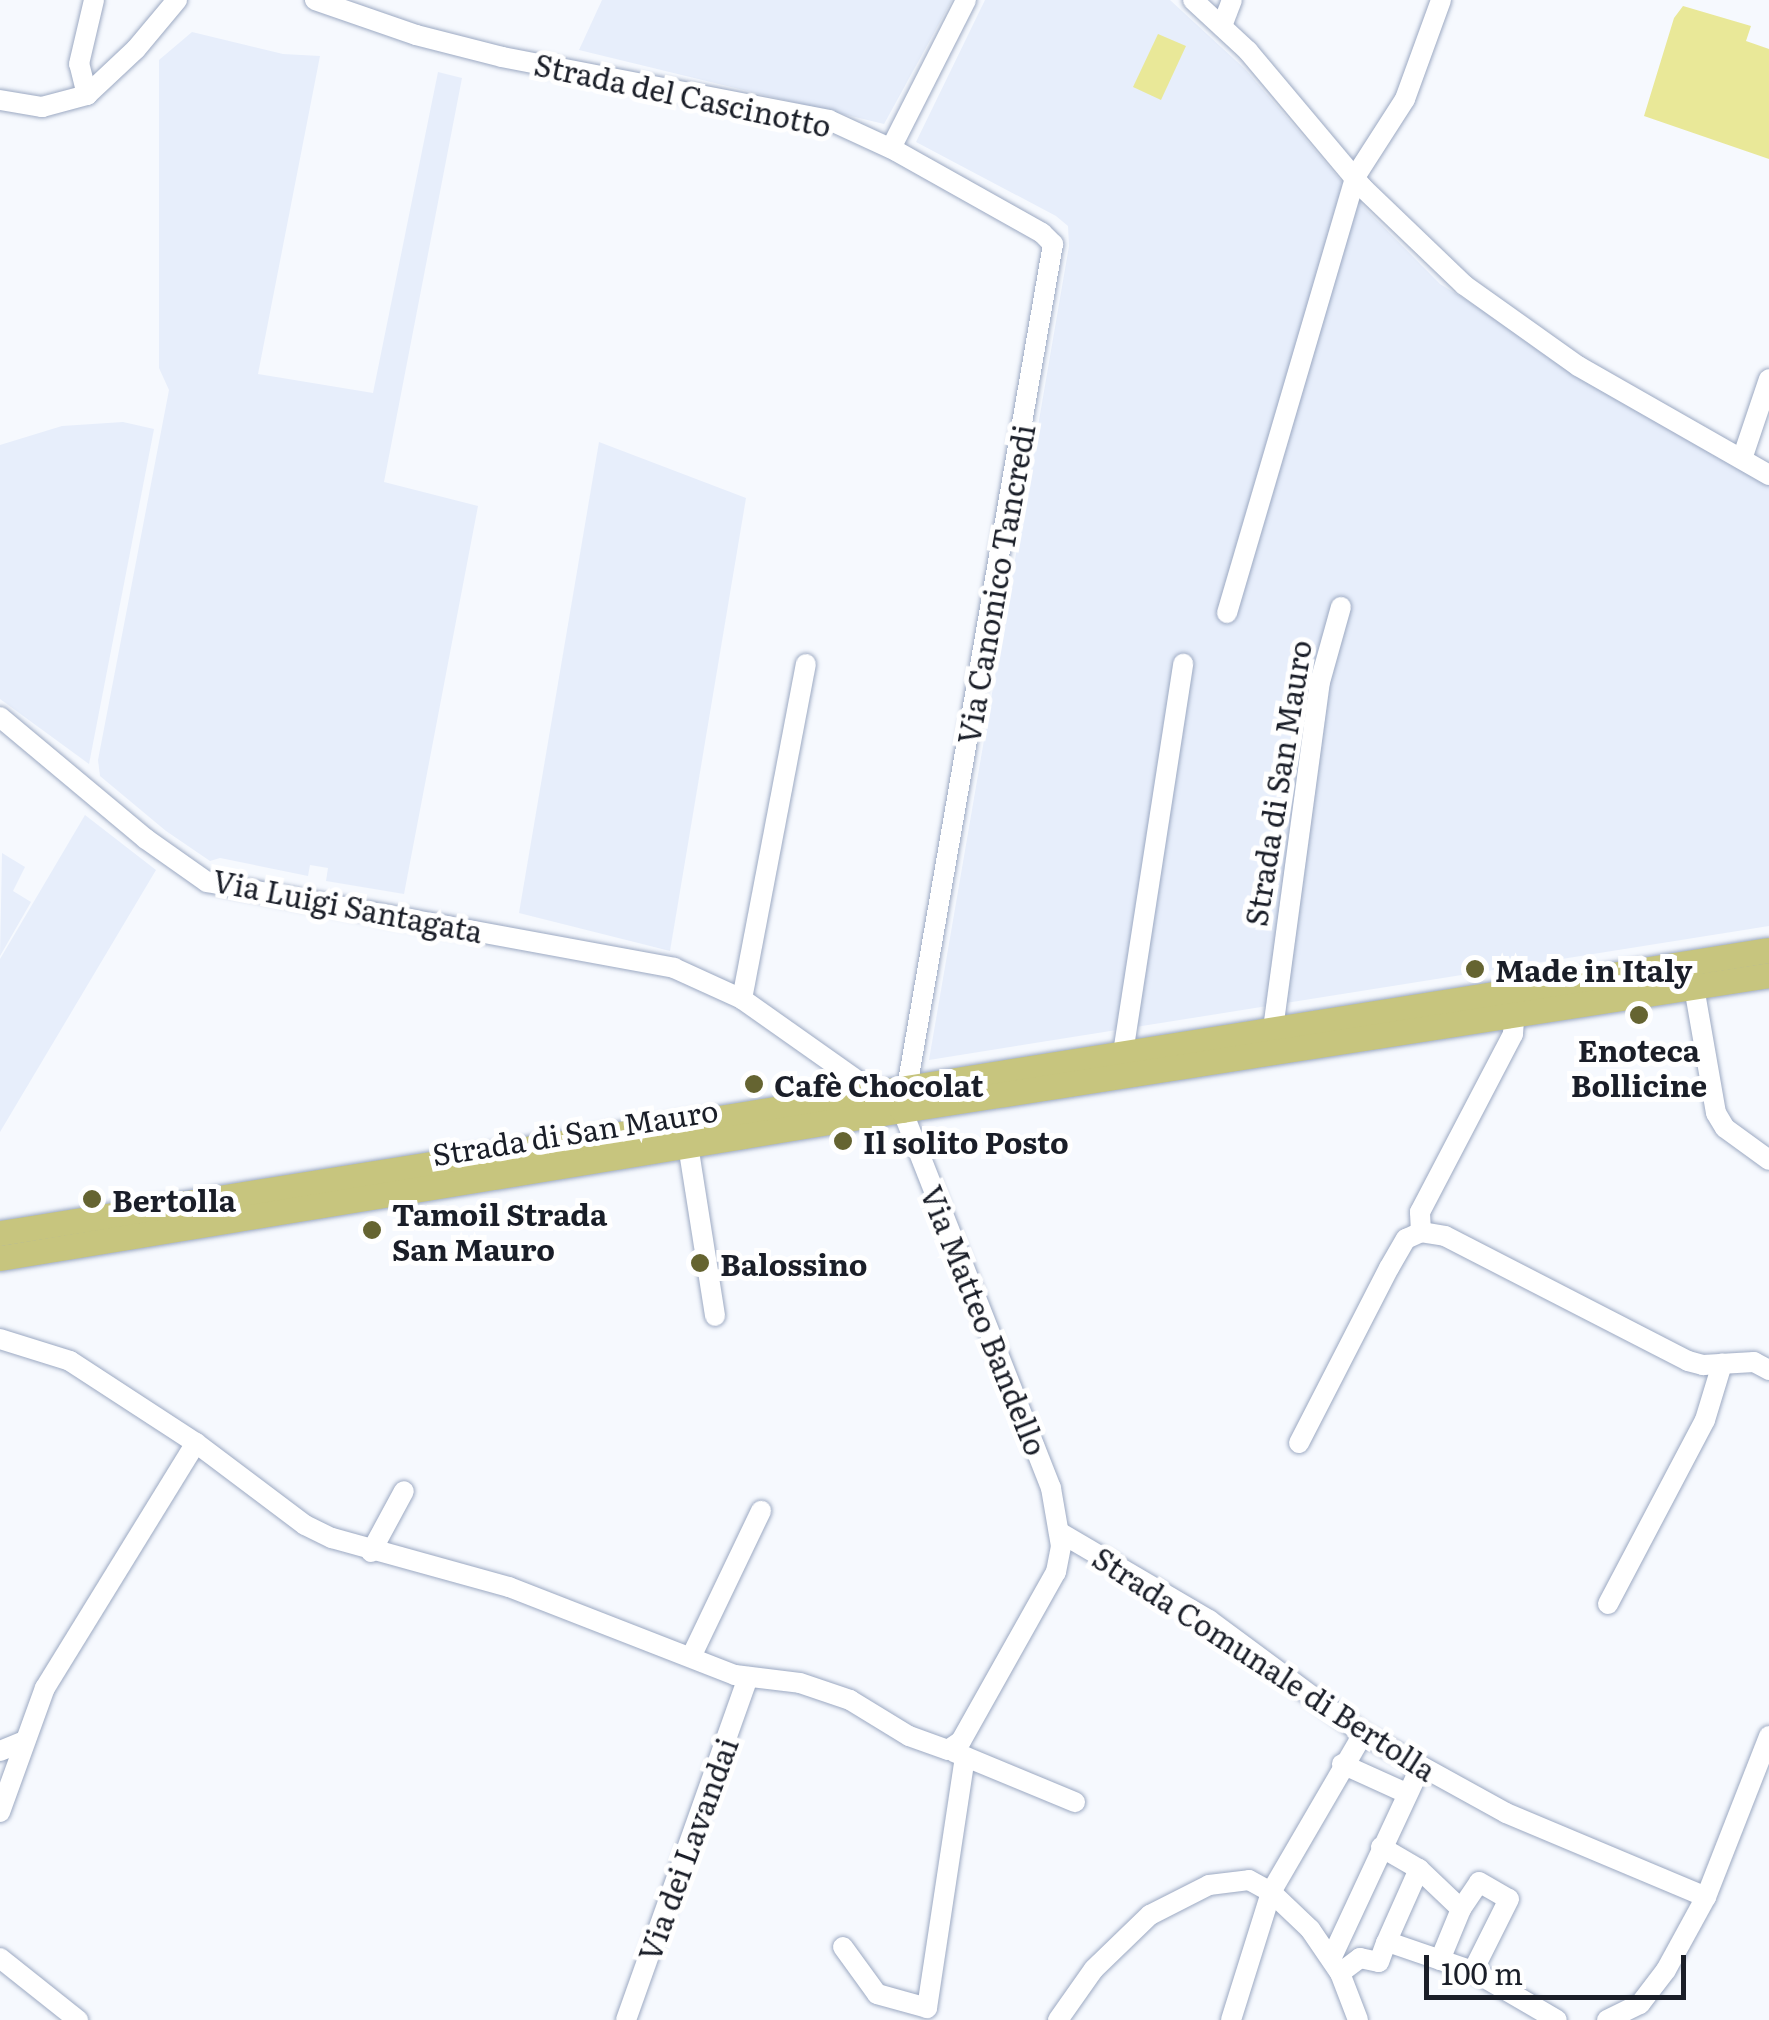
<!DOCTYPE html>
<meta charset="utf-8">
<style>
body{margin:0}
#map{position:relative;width:1769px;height:2020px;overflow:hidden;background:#f6f9fe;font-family:Literata,serif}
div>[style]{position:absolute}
.built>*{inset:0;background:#e7eefb}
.green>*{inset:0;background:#e9e898}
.roads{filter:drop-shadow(0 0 2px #9ca9c2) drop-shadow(0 0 2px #9ca9c2)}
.minor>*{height:20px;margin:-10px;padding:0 10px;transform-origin:10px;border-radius:10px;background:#fff}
.major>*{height:25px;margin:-12.5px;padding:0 12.5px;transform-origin:12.5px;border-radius:12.5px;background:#c7c57e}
.dots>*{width:28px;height:28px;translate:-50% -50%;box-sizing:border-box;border:5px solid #fff;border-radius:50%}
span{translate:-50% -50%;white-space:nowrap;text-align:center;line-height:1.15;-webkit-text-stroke:10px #fff;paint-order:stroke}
.street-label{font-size:30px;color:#1a1e28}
.poi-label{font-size:30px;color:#1a1e28;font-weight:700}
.left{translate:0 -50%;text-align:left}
.scale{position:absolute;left:1424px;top:1955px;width:262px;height:45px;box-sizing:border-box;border:5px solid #1a1e28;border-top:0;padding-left:12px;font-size:30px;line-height:35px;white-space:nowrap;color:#1a1e28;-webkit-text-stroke:8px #fff;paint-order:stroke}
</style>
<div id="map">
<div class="built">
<i style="clip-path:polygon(602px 0,952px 0,884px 124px,579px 50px)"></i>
<i style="clip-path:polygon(985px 0,1170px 0,1245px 69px,1361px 204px,1440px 284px,1769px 485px,1769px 926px,929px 1060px,1069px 246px,1068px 226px,1056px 216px,916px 142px)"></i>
<i style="clip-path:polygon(192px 32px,283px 54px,320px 56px,258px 374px,373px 393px,438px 72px,462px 78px,384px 482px,478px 506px,404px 894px,326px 881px,328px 868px,310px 865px,308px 876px,220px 858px,210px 861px,166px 831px,100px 776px,98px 760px,169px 390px,159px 368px,159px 60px)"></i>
<i style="clip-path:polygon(123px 422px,154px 429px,89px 764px,0 699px,0 445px,62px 426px)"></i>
<i style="clip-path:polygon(599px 442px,746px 498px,670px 951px,519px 913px)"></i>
<i style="clip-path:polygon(85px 815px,156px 870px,0 1132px,0 959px)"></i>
<i style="clip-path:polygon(2px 853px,25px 867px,13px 891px,31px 902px,0 956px)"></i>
</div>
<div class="green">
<i style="clip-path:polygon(1683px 6px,1751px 26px,1746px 41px,1769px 49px,1769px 159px,1644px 116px,1674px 18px)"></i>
<i style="clip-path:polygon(1158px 34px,1186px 46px,1161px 100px,1133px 87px)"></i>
</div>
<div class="roads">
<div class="minor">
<i style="left:315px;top:0;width:107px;rotate:19.1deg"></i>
<i style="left:416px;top:35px;width:89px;rotate:14.3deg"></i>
<i style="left:502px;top:57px;width:333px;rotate:10.9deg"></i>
<i style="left:829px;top:120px;width:74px;rotate:24.8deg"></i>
<i style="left:896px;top:151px;width:167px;rotate:29.3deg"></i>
<i style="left:1042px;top:233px;width:16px;rotate:45deg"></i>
<i style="left:1053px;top:244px;width:868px;rotate:99.82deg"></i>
<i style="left:1193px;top:0;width:75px;rotate:42.8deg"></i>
<i style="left:1248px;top:51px;width:179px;rotate:50deg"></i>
<i style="left:1363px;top:188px;width:140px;rotate:43.8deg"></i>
<i style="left:1464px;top:285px;width:140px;rotate:35.4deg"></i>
<i style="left:1578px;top:366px;width:220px;rotate:29.7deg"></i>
<i style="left:1222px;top:26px;width:28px;rotate:-69deg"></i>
<i style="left:87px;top:95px;width:32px;rotate:-104deg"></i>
<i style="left:79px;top:64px;width:66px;rotate:-76.8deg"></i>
<i style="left:0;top:100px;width:43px;rotate:9.5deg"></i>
<i style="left:42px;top:107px;width:47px;rotate:-14.9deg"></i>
<i style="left:87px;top:95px;width:67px;rotate:-43.2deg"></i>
<i style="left:136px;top:49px;width:64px;rotate:-50.1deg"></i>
<i style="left:891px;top:148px;width:166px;rotate:-63.1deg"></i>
<i style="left:1742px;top:459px;width:84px;rotate:-71.4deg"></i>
<i style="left:1227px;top:613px;width:454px;rotate:-73.6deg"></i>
<i style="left:1355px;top:177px;width:93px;rotate:-57.3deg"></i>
<i style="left:1405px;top:99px;width:105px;rotate:-70deg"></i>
<i style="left:0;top:717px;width:190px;rotate:39.9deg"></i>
<i style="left:146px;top:839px;width:75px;rotate:35.2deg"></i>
<i style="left:207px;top:882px;width:475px;rotate:10.4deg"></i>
<i style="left:674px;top:968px;width:75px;rotate:24.5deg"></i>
<i style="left:742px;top:999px;width:174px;rotate:35.2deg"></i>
<i style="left:1694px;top:987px;width:128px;rotate:80.1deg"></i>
<i style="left:1716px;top:1113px;width:17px;rotate:59deg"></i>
<i style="left:1725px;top:1128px;width:54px;rotate:36deg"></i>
<i style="left:742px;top:999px;width:341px;rotate:-79.2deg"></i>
<i style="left:1273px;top:1029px;width:350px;rotate:-82.3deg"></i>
<i style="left:1320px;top:682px;width:78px;rotate:-74.4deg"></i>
<i style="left:1123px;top:1053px;width:394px;rotate:-81.2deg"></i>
<i style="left:688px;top:1145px;width:173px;rotate:81deg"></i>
<i style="left:1421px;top:1232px;width:20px;rotate:-93deg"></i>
<i style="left:1420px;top:1212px;width:201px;rotate:-62.4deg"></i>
<i style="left:1513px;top:1034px;width:31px;rotate:-86deg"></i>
<i style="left:0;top:1339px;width:73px;rotate:17.4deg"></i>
<i style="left:70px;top:1361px;width:150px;rotate:33.1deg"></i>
<i style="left:196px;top:1443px;width:136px;rotate:37deg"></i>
<i style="left:305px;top:1525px;width:30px;rotate:26deg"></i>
<i style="left:332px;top:1538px;width:184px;rotate:15.5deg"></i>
<i style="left:509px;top:1587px;width:243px;rotate:21.3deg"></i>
<i style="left:735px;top:1675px;width:65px;rotate:7deg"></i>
<i style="left:800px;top:1683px;width:53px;rotate:18.8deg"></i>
<i style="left:850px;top:1700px;width:69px;rotate:31.4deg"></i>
<i style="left:909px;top:1736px;width:41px;rotate:19.7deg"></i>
<i style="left:948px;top:1750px;width:16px;rotate:-35deg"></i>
<i style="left:961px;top:1741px;width:194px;rotate:-60.7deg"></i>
<i style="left:1056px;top:1572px;width:26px;rotate:-79deg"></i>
<i style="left:1061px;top:1546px;width:59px;rotate:-99.8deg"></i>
<i style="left:1051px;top:1488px;width:406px;rotate:-111.5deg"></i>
<i style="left:1299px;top:1443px;width:197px;rotate:-62.8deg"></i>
<i style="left:1389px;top:1268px;width:34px;rotate:-60deg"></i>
<i style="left:1406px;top:1239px;width:17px;rotate:-25deg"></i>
<i style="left:1421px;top:1232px;width:24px;rotate:9deg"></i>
<i style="left:1445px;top:1236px;width:273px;rotate:27.2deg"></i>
<i style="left:1688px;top:1361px;width:16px;rotate:15deg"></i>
<i style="left:1703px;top:1365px;width:51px;rotate:-3.4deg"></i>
<i style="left:1754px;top:1362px;width:17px;rotate:28deg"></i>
<i style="left:1059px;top:1532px;width:174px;rotate:30.4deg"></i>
<i style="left:1209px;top:1620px;width:192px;rotate:36.5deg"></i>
<i style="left:1363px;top:1734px;width:163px;rotate:28.9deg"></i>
<i style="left:1506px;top:1813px;width:217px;rotate:22.8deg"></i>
<i style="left:371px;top:1552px;width:69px;rotate:-61.6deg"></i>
<i style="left:1608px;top:1604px;width:208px;rotate:-62.2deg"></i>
<i style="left:1705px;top:1420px;width:59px;rotate:-73.1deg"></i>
<i style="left:692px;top:1655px;width:160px;rotate:-64.4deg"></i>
<i style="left:0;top:1751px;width:27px;rotate:-22deg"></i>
<i style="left:954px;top:1752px;width:131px;rotate:22.5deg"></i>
<i style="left:1342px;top:1764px;width:70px;rotate:24.4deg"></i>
<i style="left:0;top:1812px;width:132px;rotate:-70.1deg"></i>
<i style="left:45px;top:1688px;width:288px;rotate:-58.4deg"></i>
<i style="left:1381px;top:1847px;width:44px;rotate:30.1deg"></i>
<i style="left:1419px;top:1869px;width:58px;rotate:43.6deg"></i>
<i style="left:1386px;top:1943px;width:81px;rotate:-66deg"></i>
<i style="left:843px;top:1947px;width:58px;rotate:54.1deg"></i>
<i style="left:877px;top:1994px;width:52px;rotate:15.6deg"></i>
<i style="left:927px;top:2008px;width:254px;rotate:-81.4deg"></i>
<i style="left:0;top:1958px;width:100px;rotate:38.5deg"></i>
<i style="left:1331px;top:1959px;width:213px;rotate:-65deg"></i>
<i style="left:1440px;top:1960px;width:55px;rotate:-67.6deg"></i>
<i style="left:1461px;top:1909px;width:32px;rotate:-56deg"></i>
<i style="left:1479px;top:1882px;width:34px;rotate:30deg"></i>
<i style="left:1509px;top:1899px;width:80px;rotate:116.6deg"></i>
<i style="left:1340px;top:1973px;width:25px;rotate:-37deg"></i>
<i style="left:1360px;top:1958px;width:19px;rotate:12deg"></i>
<i style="left:1379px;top:1962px;width:20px;rotate:-70deg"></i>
<i style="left:1386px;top:1943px;width:5px"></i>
<i style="left:1391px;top:1943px;width:87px;rotate:18.9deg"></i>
<i style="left:1473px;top:1971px;width:97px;rotate:30.3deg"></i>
<i style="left:626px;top:2020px;width:364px;rotate:-70.4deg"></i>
<i style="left:1058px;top:2020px;width:62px;rotate:-54.8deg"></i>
<i style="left:1094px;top:1969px;width:78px;rotate:-44deg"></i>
<i style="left:1150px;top:1915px;width:66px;rotate:-27deg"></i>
<i style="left:1209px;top:1885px;width:40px;rotate:-7.1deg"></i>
<i style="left:1249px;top:1880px;width:25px;rotate:29deg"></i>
<i style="left:1271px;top:1892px;width:54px;rotate:43.5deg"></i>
<i style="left:1310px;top:1929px;width:53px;rotate:55.7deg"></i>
<i style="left:1340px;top:1973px;width:50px;rotate:69deg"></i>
<i style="left:1231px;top:2020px;width:134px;rotate:-72.6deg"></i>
<i style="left:1271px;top:1892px;width:183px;rotate:-59.8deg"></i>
<i style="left:1607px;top:2020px;width:37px;rotate:-26deg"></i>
<i style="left:1640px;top:2004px;width:43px;rotate:-52.6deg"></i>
<i style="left:1666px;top:1970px;width:83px;rotate:-61.3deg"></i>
<i style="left:1706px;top:1897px;width:173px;rotate:-68.6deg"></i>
</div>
<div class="major">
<i style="left:0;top:1233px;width:1791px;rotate:-9.09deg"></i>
<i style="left:0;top:1258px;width:914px;rotate:-9.32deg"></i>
<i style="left:902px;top:1110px;width:877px;rotate:-8.85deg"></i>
</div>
</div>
<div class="dots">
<i style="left:1475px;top:969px;background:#656431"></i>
<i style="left:1639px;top:1015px;background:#656431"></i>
<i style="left:754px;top:1084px;background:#656431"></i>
<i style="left:843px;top:1141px;background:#656431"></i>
<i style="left:92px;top:1199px;background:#656431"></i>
<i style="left:372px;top:1230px;background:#656431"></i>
<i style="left:700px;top:1263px;background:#656431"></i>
</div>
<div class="street-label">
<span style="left:683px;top:94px;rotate:12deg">Strada del Cascinotto</span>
<span style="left:995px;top:584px;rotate:-80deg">Via Canonico Tancredi</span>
<span style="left:1277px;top:783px;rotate:-81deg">Strada di San Mauro</span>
<span style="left:348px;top:905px;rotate:11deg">Via Luigi Santagata</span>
<span style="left:575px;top:1131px;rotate:-9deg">Strada di San Mauro</span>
<span style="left:985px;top:1320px;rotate:68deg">Via Matteo Bandello</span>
<span style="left:1265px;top:1663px;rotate:33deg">Strada Comunale di Bertolla</span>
<span style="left:687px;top:1849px;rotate:-70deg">Via dei Lavandai</span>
</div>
<div class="poi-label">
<span class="left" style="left:1495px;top:969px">Made in Italy</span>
<span style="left:1639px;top:1066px">Enoteca<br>Bollicine</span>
<span class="left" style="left:774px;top:1084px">Cafè Chocolat</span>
<span class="left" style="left:863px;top:1141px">Il solito Posto</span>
<span class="left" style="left:112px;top:1199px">Bertolla</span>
<span class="left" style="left:392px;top:1230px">Tamoil Strada<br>San Mauro</span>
<span class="left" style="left:720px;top:1263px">Balossino</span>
</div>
<div class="scale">100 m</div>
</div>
